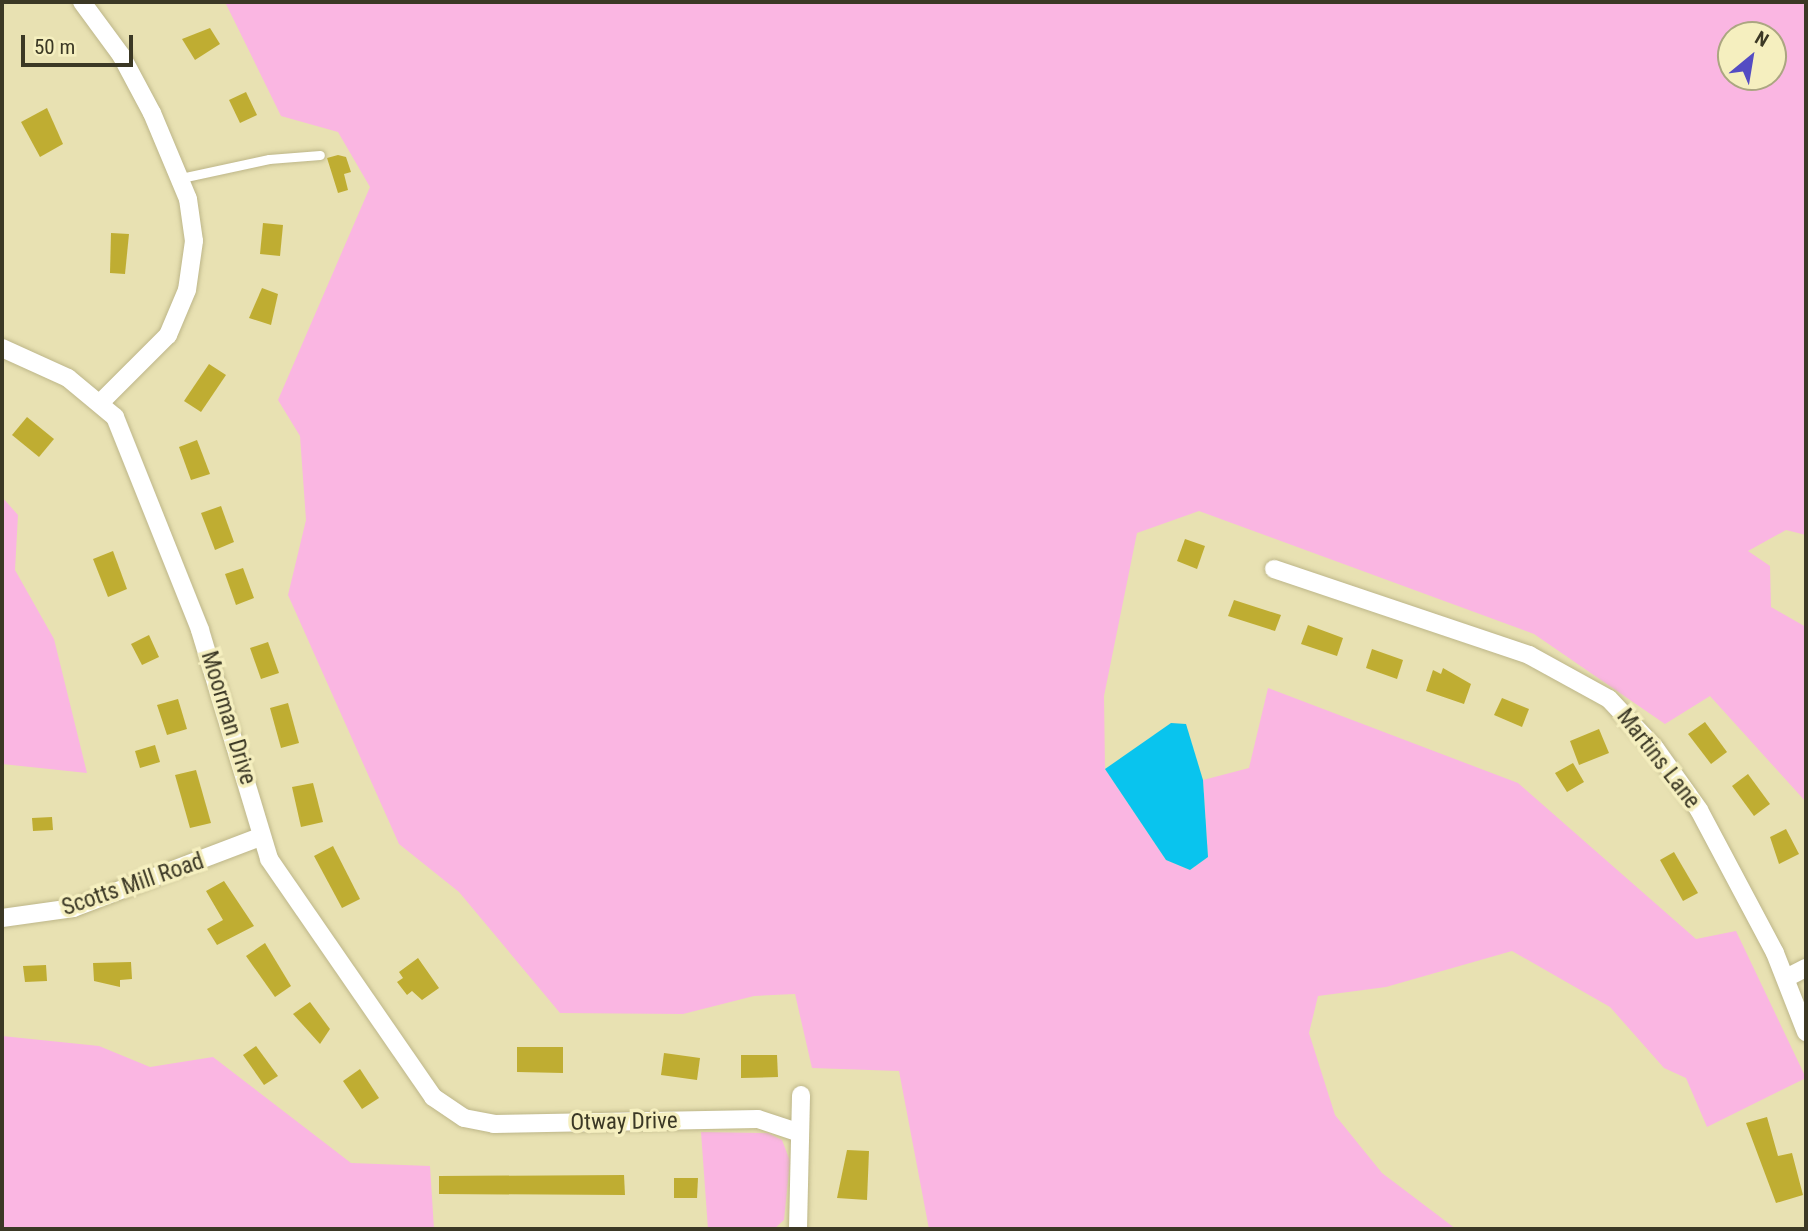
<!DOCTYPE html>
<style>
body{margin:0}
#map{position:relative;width:1808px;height:1231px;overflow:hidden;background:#e8e1b2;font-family:"Roboto Condensed",sans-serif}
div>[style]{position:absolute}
.green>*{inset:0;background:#fab6e2}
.water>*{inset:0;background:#09c4ee}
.building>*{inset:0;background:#bfad32}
.roads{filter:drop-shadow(0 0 2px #bdb689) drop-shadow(0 0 2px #bdb689)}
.service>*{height:9px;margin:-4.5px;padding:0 4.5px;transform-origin:4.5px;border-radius:4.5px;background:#fff}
.minor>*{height:18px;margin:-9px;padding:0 9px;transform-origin:9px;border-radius:9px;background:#fff}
span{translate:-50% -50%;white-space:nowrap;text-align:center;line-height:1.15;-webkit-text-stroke:7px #f5efbf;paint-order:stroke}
.street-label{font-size:23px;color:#3b3825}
.frame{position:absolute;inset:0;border:4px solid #3b3825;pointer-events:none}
.north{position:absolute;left:1717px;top:21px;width:70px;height:70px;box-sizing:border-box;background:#f5efbf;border:2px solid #aba681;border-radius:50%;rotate:30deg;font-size:19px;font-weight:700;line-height:28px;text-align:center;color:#3b3825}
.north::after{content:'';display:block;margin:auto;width:24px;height:32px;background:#544cc3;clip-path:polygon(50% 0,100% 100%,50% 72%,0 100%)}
.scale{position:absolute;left:21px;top:35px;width:112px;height:32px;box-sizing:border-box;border:4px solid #3b3825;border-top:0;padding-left:9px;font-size:21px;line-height:24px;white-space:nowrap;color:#3b3825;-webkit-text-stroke:5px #f5efbf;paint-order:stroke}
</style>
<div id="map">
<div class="green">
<i style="clip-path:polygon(evenodd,225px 2px,1806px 2px,1806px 535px,1786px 530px,1748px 551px,1770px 566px,1771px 607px,1806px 627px,1806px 802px,1710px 696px,1665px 724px,1534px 634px,1199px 511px,1137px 533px,1104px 696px,1105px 769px,1166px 860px,1190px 870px,1208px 857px,1203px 780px,1249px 768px,1268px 688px,1518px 783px,1696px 939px,1736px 931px,1806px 1078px,1707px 1127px,1686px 1078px,1664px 1068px,1610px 1007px,1512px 951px,1386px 987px,1318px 996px,1309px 1033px,1335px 1115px,1382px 1173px,1456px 1229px,929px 1229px,899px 1071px,812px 1068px,795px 994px,754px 996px,683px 1014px,560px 1013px,459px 892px,399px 844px,288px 595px,306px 520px,300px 436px,278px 400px,370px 187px,338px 132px,281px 116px,225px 2px,1731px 35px,1773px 35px,1773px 77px,1731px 77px,1731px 35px)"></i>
<i style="clip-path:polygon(2px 497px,18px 515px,15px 570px,54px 639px,87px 773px,2px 764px)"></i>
<i style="clip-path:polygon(2px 1036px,99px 1046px,150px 1067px,213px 1057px,351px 1163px,430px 1166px,434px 1229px,2px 1229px)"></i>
<i style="clip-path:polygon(701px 1132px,768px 1133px,782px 1140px,790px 1161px,784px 1220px,774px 1229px,708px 1229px)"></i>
</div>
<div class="water">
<i style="clip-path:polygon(1171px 723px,1186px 724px,1203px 780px,1208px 857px,1190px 870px,1166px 860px,1105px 769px)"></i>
</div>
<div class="building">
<i style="clip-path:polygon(210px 28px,220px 44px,195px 60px,182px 39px)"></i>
<i style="clip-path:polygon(246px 92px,257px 115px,240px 123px,229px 100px)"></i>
<i style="clip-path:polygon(47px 108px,63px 144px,40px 157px,21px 122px)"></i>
<i style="clip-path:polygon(338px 155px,346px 157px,351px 172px,344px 174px,348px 190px,338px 193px,327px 158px)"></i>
<i style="clip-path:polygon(263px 223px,283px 225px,280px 256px,260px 254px)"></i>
<i style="clip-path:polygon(111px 233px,129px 234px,125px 274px,110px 273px)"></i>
<i style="clip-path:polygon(262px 288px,278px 294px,271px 325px,249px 318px)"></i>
<i style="clip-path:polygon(209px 364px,226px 375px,201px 412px,184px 401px)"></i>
<i style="clip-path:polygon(27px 417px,54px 439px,39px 457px,12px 435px)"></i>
<i style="clip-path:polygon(197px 440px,210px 474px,191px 480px,179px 447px)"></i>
<i style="clip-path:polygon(221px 506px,234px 542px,215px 550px,201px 513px)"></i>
<i style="clip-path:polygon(1185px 539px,1205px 546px,1197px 569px,1177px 561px)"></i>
<i style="clip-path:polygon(113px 551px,127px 589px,108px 597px,93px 559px)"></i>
<i style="clip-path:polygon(243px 568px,254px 598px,236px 605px,225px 574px)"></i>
<i style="clip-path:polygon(1234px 600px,1281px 615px,1275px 631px,1228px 616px)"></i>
<i style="clip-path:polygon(1308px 625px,1343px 638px,1337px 656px,1301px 644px)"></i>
<i style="clip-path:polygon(149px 635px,159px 657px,142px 665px,131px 644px)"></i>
<i style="clip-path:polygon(268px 642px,279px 673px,261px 679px,250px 648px)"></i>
<i style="clip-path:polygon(1372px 649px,1403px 660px,1397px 679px,1366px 668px)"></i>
<i style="clip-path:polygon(1443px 668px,1471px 684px,1464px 704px,1426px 691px,1433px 670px,1441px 674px)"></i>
<i style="clip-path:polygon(1502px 698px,1529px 709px,1522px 727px,1494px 715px)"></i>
<i style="clip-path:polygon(178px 699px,187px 729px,167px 735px,157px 705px)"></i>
<i style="clip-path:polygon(288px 703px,299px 743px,281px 748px,270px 708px)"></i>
<i style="clip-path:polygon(1705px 722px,1727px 752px,1711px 764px,1688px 734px)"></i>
<i style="clip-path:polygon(1599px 729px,1609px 753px,1579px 765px,1570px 741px)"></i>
<i style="clip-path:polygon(155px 745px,160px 762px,140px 768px,135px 751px)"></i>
<i style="clip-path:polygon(1573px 763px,1584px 782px,1567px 792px,1555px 773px)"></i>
<i style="clip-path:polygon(196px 770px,211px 823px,190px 828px,175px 775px)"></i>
<i style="clip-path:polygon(1748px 774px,1770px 804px,1754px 816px,1732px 786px)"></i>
<i style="clip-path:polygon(313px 783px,323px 822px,301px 827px,292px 787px)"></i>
<i style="clip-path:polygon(52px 817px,53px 830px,33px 831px,32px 818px)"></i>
<i style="clip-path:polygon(1786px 829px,1799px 854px,1779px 864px,1770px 837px)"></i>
<i style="clip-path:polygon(333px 846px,360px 899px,342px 908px,314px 856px)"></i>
<i style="clip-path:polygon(1674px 852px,1698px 893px,1683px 901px,1660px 860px)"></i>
<i style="clip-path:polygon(224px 881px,254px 926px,217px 945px,207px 929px,223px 920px,206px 891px)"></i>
<i style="clip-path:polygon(265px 943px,291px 986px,275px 997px,246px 956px)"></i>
<i style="clip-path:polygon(418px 958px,439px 988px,422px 1000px,412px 991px,407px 995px,397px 982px,403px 978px,399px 972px)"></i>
<i style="clip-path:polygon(131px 962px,132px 979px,120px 980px,120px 987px,94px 981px,93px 963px)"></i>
<i style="clip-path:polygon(46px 965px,47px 981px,25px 982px,23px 966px)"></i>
<i style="clip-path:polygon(310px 1002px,330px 1029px,320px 1044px,293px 1014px)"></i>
<i style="clip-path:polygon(256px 1046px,278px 1076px,264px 1085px,243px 1055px)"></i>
<i style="clip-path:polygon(517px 1047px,563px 1047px,563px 1073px,517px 1072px)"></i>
<i style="clip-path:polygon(664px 1053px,700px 1058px,697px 1080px,661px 1075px)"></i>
<i style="clip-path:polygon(741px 1055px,777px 1055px,778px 1077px,741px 1078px)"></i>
<i style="clip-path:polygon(360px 1069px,379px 1098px,362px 1109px,343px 1081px)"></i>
<i style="clip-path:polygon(1767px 1117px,1778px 1156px,1792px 1153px,1803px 1195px,1776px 1203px,1746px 1123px)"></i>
<i style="clip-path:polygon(847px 1150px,869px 1151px,867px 1200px,837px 1198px)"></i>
<i style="clip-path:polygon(624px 1175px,625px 1195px,439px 1194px,439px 1176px)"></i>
<i style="clip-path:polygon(674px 1178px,698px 1178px,697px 1198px,674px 1198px)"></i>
</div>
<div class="roads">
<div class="service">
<i style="left:181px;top:178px;width:90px;rotate:-12.2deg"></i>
<i style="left:269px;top:159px;width:51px;rotate:-4.5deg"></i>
</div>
<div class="minor">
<i style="left:82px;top:2px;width:66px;rotate:53.7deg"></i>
<i style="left:121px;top:55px;width:66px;rotate:61.9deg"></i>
<i style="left:152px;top:113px;width:93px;rotate:67.3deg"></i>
<i style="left:188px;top:199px;width:42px;rotate:81.9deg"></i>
<i style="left:194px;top:241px;width:49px;rotate:98.1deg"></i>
<i style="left:187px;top:290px;width:49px;rotate:112.9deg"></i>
<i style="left:168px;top:335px;width:93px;rotate:135deg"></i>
<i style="left:2px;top:348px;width:72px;rotate:24.4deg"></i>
<i style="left:68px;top:378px;width:61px;rotate:39.7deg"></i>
<i style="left:115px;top:417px;width:229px;rotate:68.2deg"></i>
<i style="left:200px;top:630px;width:239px;rotate:73.2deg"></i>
<i style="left:269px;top:859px;width:289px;rotate:55.4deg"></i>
<i style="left:433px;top:1097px;width:37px;rotate:34deg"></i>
<i style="left:464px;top:1118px;width:31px;rotate:11deg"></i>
<i style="left:494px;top:1124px;width:264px;rotate:-1.1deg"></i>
<i style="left:758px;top:1119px;width:44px;rotate:18.4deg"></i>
<i style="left:1274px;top:569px;width:269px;rotate:18.6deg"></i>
<i style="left:1529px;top:655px;width:91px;rotate:28.8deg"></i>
<i style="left:1609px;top:699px;width:67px;rotate:46.8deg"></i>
<i style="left:1655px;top:748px;width:76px;rotate:54.6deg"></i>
<i style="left:1699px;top:810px;width:162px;rotate:62deg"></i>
<i style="left:1775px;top:953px;width:85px;rotate:68.6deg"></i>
<i style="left:2px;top:918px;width:72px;rotate:-8deg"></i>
<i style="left:73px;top:908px;width:200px;rotate:-20.8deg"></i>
<i style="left:1786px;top:978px;width:22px;rotate:-27deg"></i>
<i style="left:798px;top:1229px;width:134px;rotate:-88.7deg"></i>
</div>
</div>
<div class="street-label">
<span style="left:228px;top:718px;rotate:73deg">Moorman Drive</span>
<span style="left:1658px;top:759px;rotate:52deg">Martins Lane</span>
<span style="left:133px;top:885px;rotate:-19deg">Scotts Mill Road</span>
<span style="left:624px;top:1122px;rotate:-1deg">Otway Drive</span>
</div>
<div class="frame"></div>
<div class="north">N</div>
<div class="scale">50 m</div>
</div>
